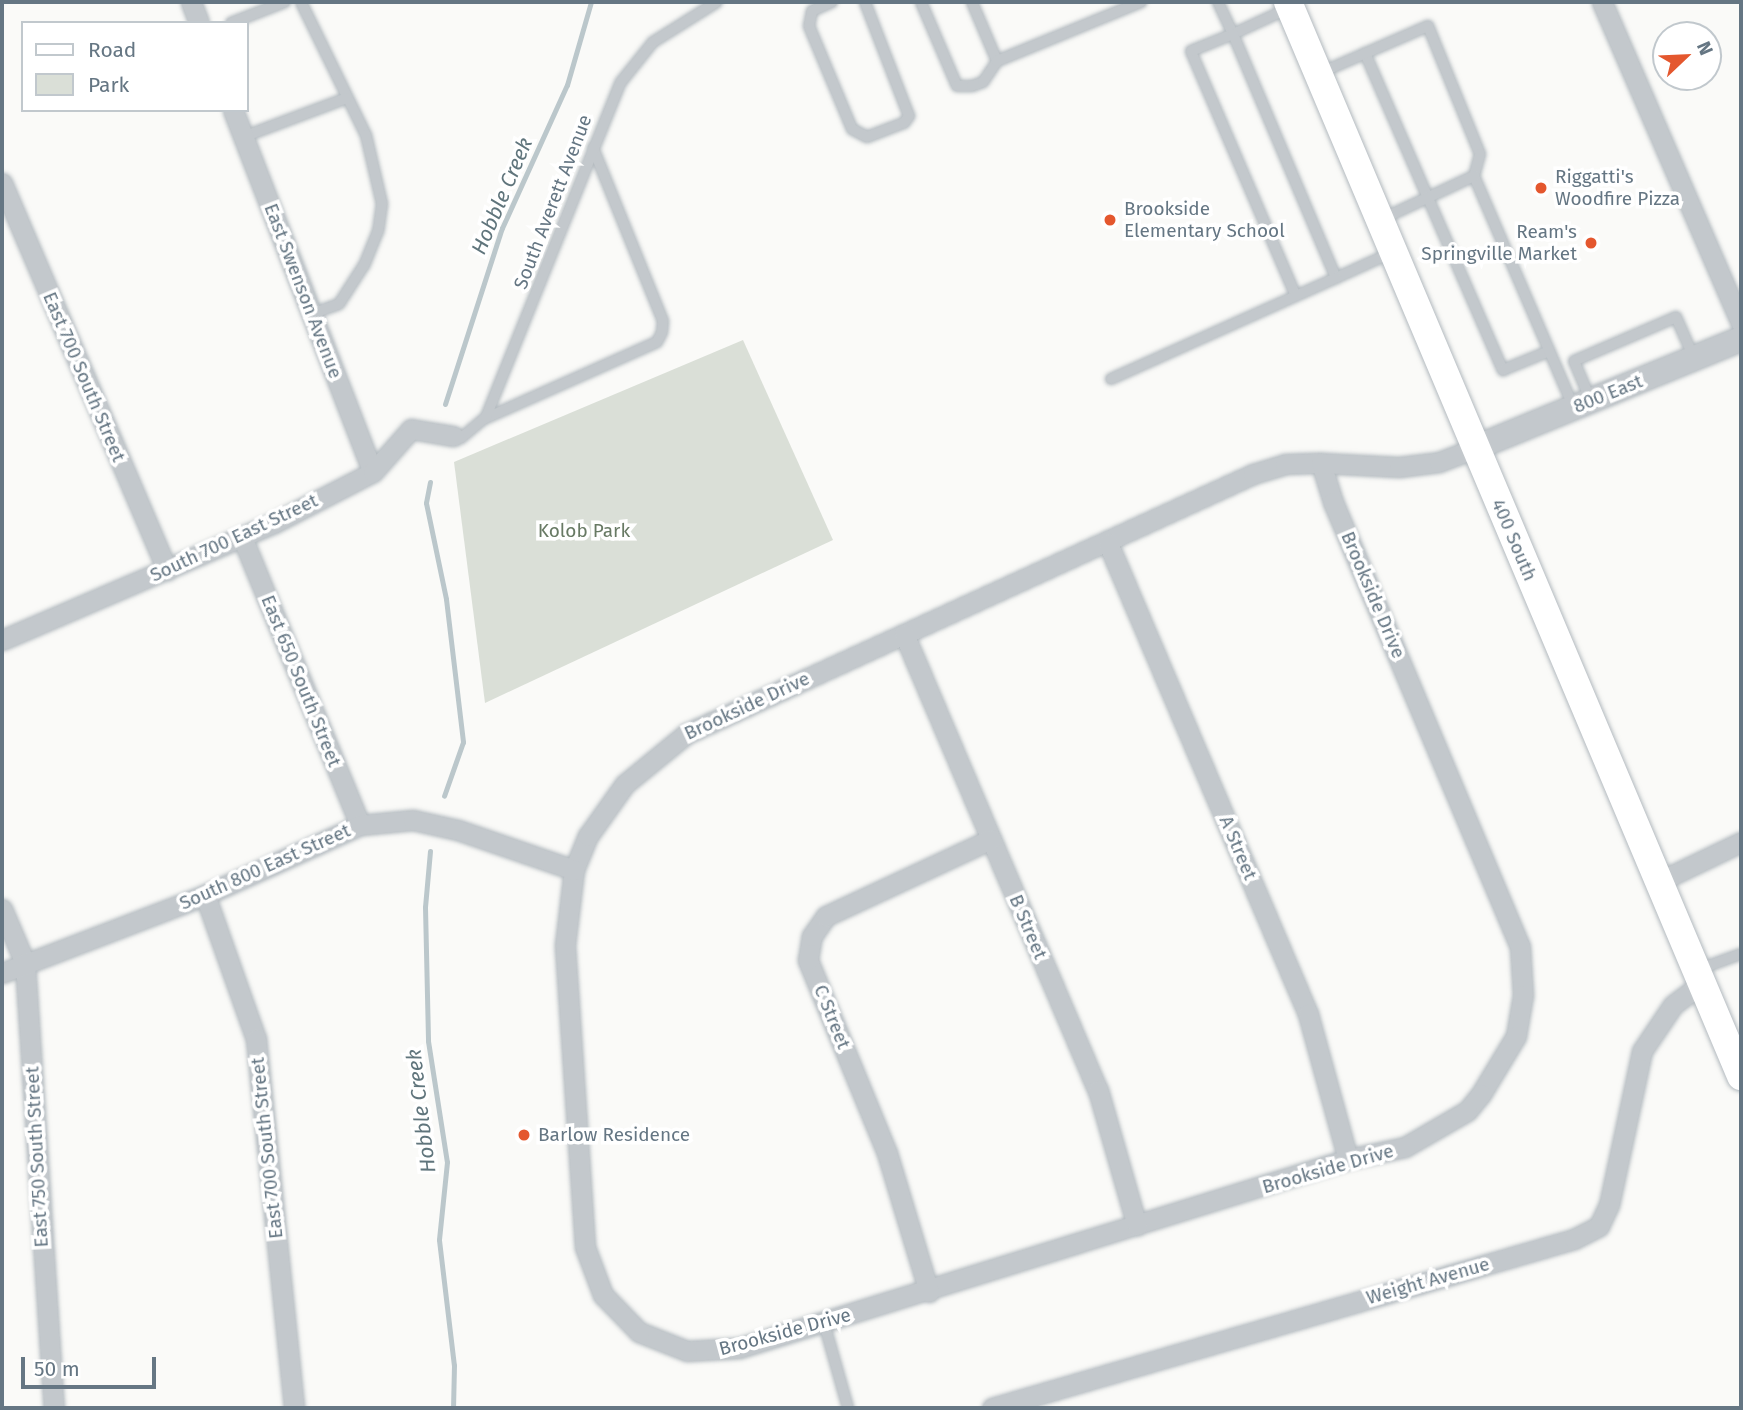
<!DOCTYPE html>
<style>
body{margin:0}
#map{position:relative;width:1743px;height:1410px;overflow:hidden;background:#fafaf8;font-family:"Fira Sans",sans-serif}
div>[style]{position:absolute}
.green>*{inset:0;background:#dadfd7}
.stream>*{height:5px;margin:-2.5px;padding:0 2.5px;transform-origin:2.5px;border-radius:2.5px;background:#bbc7cb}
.roads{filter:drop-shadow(0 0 2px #b3babf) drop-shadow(0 0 2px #b3babf)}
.service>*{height:10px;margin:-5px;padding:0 5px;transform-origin:5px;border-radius:5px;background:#c3c8cc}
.minor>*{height:19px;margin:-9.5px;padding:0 9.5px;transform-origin:9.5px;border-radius:9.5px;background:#c3c8cc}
.tertiary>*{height:24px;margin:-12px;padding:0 12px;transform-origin:12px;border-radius:12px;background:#c3c8cc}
.secondary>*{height:28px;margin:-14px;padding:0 14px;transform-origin:14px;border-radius:14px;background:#fff}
.dots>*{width:19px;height:19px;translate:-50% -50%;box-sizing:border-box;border:4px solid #fff;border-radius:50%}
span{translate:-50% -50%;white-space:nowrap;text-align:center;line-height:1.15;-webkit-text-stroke:7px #fff;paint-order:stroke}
.poi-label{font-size:19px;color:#657683}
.left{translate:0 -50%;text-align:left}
.right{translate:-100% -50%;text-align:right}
.street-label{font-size:19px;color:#657683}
.park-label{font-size:19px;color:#687a64}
.water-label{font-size:21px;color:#60757c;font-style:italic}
.frame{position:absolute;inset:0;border:4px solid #657683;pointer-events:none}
.legend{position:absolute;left:21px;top:21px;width:228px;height:91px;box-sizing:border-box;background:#fff;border:2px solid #c1c8cd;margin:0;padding:9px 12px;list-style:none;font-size:21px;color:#657683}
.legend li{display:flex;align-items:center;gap:14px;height:35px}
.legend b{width:35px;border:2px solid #c1c8cd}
.north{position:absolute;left:1652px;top:21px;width:70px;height:70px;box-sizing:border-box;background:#fff;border:2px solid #c1c8cd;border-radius:50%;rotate:67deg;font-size:19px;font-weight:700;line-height:28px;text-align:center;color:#657683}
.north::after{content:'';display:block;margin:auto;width:24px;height:32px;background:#e4572e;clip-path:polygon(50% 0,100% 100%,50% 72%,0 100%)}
.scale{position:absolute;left:21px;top:1357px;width:135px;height:32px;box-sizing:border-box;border:4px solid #657683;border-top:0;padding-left:9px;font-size:21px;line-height:24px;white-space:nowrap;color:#657683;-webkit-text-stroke:5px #fff;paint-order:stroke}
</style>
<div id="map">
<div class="green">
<i style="clip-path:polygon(743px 340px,833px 540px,485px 703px,454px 462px)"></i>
</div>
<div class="stream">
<i style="left:445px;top:404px;width:185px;rotate:-72.1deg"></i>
<i style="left:502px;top:228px;width:157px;rotate:-65.6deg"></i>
<i style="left:567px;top:85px;width:86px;rotate:-73.9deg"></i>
<i style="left:430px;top:482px;width:21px;rotate:101deg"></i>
<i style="left:426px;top:503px;width:98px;rotate:78.2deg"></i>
<i style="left:446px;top:599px;width:144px;rotate:83.2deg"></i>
<i style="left:463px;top:742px;width:57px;rotate:109.4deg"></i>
<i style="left:430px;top:851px;width:56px;rotate:95.1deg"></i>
<i style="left:425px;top:907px;width:134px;rotate:88.7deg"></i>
<i style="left:428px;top:1041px;width:122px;rotate:81.1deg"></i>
<i style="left:447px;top:1162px;width:78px;rotate:95.9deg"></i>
<i style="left:439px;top:1240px;width:126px;rotate:83.2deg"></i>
<i style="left:454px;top:1365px;width:43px;rotate:91.3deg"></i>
</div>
<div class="roads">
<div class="service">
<i style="left:301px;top:2px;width:148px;rotate:64deg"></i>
<i style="left:366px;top:135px;width:71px;rotate:76.9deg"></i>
<i style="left:382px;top:204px;width:27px;rotate:98deg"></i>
<i style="left:378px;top:231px;width:37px;rotate:112deg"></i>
<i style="left:364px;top:265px;width:46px;rotate:122.7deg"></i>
<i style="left:339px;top:304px;width:29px;rotate:160deg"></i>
<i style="left:832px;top:2px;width:22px;rotate:156deg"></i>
<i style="left:812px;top:11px;width:15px;rotate:101deg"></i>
<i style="left:809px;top:26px;width:112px;rotate:67.3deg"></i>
<i style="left:852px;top:129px;width:17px;rotate:28deg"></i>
<i style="left:867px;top:137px;width:40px;rotate:-21deg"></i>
<i style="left:904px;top:123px;width:9px;rotate:-54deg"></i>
<i style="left:909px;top:116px;width:122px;rotate:-111.1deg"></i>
<i style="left:921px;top:2px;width:91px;rotate:66.8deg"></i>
<i style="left:957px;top:86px;width:15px"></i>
<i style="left:972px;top:86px;width:12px;rotate:-20deg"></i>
<i style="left:983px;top:82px;width:25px;rotate:-56deg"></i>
<i style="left:997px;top:61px;width:64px;rotate:-113deg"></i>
<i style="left:1218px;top:2px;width:35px;rotate:65deg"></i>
<i style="left:1233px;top:34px;width:60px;rotate:-24.8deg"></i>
<i style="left:231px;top:23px;width:58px;rotate:-21.3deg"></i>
<i style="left:1365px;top:53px;width:346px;rotate:66.5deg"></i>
<i style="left:1503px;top:370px;width:50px;rotate:-22.4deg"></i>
<i style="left:997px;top:61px;width:156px;rotate:-22.3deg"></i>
<i style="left:1320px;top:73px;width:118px;rotate:-23.5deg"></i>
<i style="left:1428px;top:26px;width:138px;rotate:67.9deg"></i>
<i style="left:1480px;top:154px;width:23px;rotate:105deg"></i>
<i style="left:1474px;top:176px;width:253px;rotate:66.7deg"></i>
<i style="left:243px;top:137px;width:111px;rotate:-20.6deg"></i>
<i style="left:1382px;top:219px;width:102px;rotate:-25.1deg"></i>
<i style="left:1295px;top:294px;width:264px;rotate:-113.2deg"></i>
<i style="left:1191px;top:51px;width:45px;rotate:-22deg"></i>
<i style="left:1233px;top:34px;width:265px;rotate:67.1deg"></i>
<i style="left:1336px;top:278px;width:63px;rotate:-24.5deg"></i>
<i style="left:1111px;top:379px;width:247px;rotate:-24.2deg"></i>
<i style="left:1591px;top:401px;width:43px;rotate:-113deg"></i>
<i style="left:1574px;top:361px;width:111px;rotate:-23.3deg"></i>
<i style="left:1676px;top:317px;width:45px;rotate:66.3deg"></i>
<i style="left:484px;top:419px;width:189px;rotate:-24deg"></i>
<i style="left:657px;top:342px;width:11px;rotate:-63deg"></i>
<i style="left:662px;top:332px;width:11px;rotate:-85deg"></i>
<i style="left:663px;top:321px;width:187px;rotate:-112deg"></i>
<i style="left:453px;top:436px;width:8px;rotate:14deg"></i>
<i style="left:461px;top:438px;width:33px;rotate:-40deg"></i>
<i style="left:486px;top:417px;width:361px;rotate:-68.1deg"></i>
<i style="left:621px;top:82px;width:51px;rotate:-51.3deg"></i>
<i style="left:653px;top:42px;width:75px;rotate:-32deg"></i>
<i style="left:1697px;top:970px;width:47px;rotate:-20deg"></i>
<i style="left:824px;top:1323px;width:88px;rotate:74.2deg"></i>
</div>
<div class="minor">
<i style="left:191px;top:2px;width:22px;rotate:69deg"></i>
<i style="left:1602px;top:2px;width:350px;rotate:66.6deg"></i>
<i style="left:233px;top:110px;width:388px;rotate:68.9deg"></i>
<i style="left:2px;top:183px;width:421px;rotate:66.9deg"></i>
<i style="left:1321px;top:463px;width:41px;rotate:72.9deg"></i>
<i style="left:1333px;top:502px;width:482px;rotate:67.2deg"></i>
<i style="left:1520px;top:946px;width:49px;rotate:86.5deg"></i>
<i style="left:1523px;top:995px;width:42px;rotate:99.7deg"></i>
<i style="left:1516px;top:1036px;width:68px;rotate:121.1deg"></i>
<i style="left:1481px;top:1094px;width:22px;rotate:129deg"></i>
<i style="left:1467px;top:1111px;width:72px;rotate:149.9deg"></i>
<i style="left:1405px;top:1147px;width:58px;rotate:168.1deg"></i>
<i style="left:1348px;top:1159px;width:638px;rotate:162.76deg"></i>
<i style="left:739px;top:1348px;width:52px;rotate:176.7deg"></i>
<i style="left:687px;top:1351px;width:52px;rotate:-158.4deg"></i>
<i style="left:639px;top:1332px;width:52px;rotate:-134.2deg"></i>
<i style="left:603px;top:1295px;width:51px;rotate:-110.6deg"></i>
<i style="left:585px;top:1247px;width:303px;rotate:-93.8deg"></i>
<i style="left:565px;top:945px;width:76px;rotate:-83.2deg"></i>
<i style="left:574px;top:870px;width:37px;rotate:-68deg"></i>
<i style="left:588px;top:836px;width:64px;rotate:-54.6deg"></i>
<i style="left:625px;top:784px;width:79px;rotate:-39.3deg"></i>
<i style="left:686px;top:734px;width:624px;rotate:-24.63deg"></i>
<i style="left:1253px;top:474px;width:34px;rotate:-17deg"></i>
<i style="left:1285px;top:464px;width:36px;rotate:-2deg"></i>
<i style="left:1321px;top:463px;width:78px;rotate:2.9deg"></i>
<i style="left:1399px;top:467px;width:40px;rotate:-7.1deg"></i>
<i style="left:1439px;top:462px;width:39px;rotate:-21deg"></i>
<i style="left:242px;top:537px;width:311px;rotate:67.7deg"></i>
<i style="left:1108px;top:543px;width:512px;rotate:66.99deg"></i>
<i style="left:1308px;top:1014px;width:150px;rotate:74.6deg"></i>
<i style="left:904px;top:634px;width:496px;rotate:67deg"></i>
<i style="left:1098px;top:1090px;width:141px;rotate:74deg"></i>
<i style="left:2px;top:640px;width:296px;rotate:-23.3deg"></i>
<i style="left:274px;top:523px;width:111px;rotate:-27.3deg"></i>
<i style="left:373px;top:472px;width:57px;rotate:-48.5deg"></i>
<i style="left:411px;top:429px;width:43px;rotate:9.5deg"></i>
<i style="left:1660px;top:881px;width:90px;rotate:-25.7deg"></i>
<i style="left:205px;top:895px;width:153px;rotate:70.5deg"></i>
<i style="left:256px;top:1039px;width:371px;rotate:84.1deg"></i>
<i style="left:2px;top:909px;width:59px;rotate:66.9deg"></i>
<i style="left:25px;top:963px;width:446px;rotate:86.3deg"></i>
<i style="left:2px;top:973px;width:217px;rotate:-21deg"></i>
<i style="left:205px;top:895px;width:170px;rotate:-24.3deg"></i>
<i style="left:360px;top:825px;width:53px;rotate:-5.4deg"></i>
<i style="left:413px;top:820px;width:46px;rotate:12.5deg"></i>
<i style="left:458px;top:830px;width:123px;rotate:19deg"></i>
<i style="left:929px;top:1292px;width:145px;rotate:-106.8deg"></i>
<i style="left:887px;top:1153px;width:209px;rotate:-112.3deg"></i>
<i style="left:808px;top:960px;width:24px;rotate:-81deg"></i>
<i style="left:812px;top:936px;width:24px;rotate:-55deg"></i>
<i style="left:826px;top:916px;width:182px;rotate:-25deg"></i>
<i style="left:992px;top:1408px;width:606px;rotate:-16.19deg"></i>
<i style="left:1574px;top:1239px;width:28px;rotate:-27deg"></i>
<i style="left:1599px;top:1226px;width:23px;rotate:-65deg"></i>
<i style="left:1609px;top:1205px;width:157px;rotate:-77.9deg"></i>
<i style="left:1642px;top:1051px;width:55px;rotate:-56deg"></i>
<i style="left:1673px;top:1005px;width:36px;rotate:-37deg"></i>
</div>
<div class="tertiary">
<i style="left:1475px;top:448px;width:287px;rotate:-22.3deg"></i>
</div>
<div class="secondary">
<i style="left:1288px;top:2px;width:1166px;rotate:67.13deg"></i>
</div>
</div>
<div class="dots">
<i style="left:1541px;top:188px;background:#e4572e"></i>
<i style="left:1110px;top:220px;background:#e4572e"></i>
<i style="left:1591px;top:243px;background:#e4572e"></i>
<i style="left:524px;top:1135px;background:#e4572e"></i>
</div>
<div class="poi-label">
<span class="left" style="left:1555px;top:188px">Riggatti's<br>Woodfire Pizza</span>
<span class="left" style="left:1124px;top:220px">Brookside<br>Elementary School</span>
<span class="right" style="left:1577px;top:243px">Ream's<br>Springville Market</span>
<span class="left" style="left:538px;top:1135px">Barlow Residence</span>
</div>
<div class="street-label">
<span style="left:553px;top:202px;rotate:-69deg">South Averett Avenue</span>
<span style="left:303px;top:291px;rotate:69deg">East Swenson Avenue</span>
<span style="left:84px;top:377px;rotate:67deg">East 700 South Street</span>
<span style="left:1608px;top:394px;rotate:-22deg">800 East</span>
<span style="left:234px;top:538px;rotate:-25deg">South 700 East Street</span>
<span style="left:1514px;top:540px;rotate:67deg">400 South</span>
<span style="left:1373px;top:595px;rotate:67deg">Brookside Drive</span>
<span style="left:301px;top:681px;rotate:68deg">East 650 South Street</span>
<span style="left:747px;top:706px;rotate:-25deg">Brookside Drive</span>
<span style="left:1238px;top:848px;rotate:67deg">A Street</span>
<span style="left:265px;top:867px;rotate:-24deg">South 800 East Street</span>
<span style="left:1028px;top:927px;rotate:67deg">B Street</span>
<span style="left:832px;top:1017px;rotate:68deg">C Street</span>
<span style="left:267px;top:1148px;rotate:-96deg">East 700 South Street</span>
<span style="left:37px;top:1157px;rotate:-93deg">East 750 South Street</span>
<span style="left:1328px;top:1169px;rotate:-16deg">Brookside Drive</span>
<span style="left:1428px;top:1281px;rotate:-16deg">Weight Avenue</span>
<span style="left:785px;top:1332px;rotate:-15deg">Brookside Drive</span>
</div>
<div class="park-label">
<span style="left:584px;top:531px">Kolob Park</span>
</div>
<div class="water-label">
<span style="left:502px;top:196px;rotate:-67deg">Hobble Creek</span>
<span style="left:421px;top:1111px;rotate:-97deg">Hobble Creek</span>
</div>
<div class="frame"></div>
<ul class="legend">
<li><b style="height:9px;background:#fff"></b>Road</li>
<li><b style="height:19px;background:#dadfd7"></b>Park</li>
</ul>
<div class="north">N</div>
<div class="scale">50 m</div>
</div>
